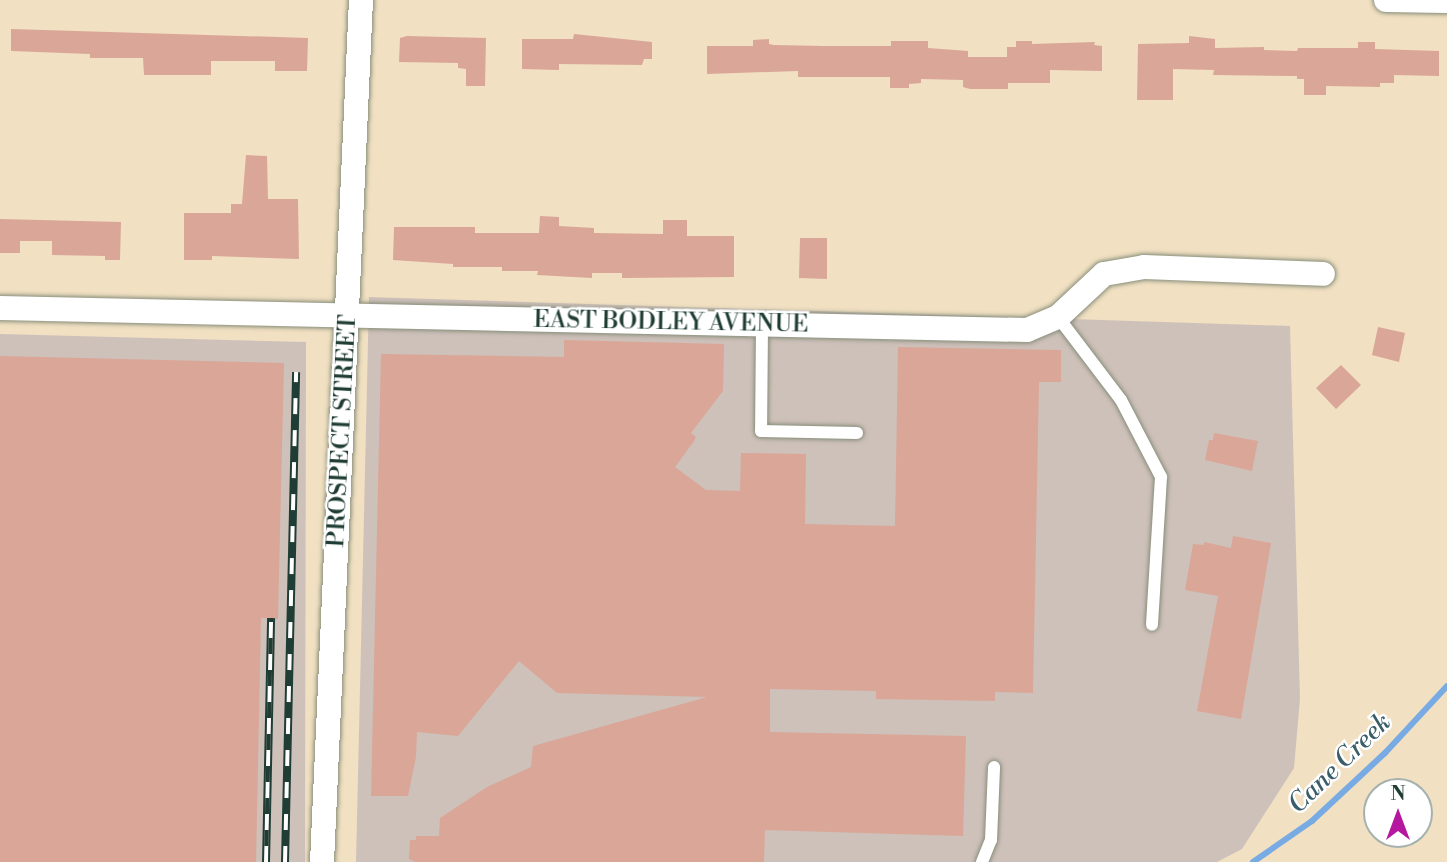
<!DOCTYPE html>
<style>
body{margin:0}
#map{position:relative;width:1447px;height:862px;overflow:hidden;background:#f1e0c2;font-family:"Libre Bodoni",serif}
div>[style]{position:absolute}
.industrial>*{inset:0;background:#cec1ba}
.stream>*{height:6px;margin:-3px;padding:0 3px;transform-origin:3px;border-radius:3px;background:#78abe4}
.building>*{inset:0;background:#daa697}
.roads{filter:drop-shadow(0 0 2px #888e7b) drop-shadow(0 0 2px #888e7b)}
.service>*{height:12px;margin:-6px;padding:0 6px;transform-origin:6px;border-radius:6px;background:#fff}
.minor>*{height:24px;margin:-12px;padding:0 12px;transform-origin:12px;border-radius:12px;background:#fff}
.rail>*{height:8px;margin-top:-4px;transform-origin:0;background:repeating-linear-gradient(90deg,#fff 0 16px,#1f3d34 0 32px);box-sizing:border-box;border-block:2px solid #1f3d34}
span{translate:-50% -50%;white-space:nowrap;text-align:center;line-height:1.15;-webkit-text-stroke:5px #fff;paint-order:stroke}
.street-label{font-size:24px;color:#1f3d34}
.water-label{font-size:26px;color:#3a5e69;font-style:italic}
.north{position:absolute;left:1363px;top:778px;width:70px;height:70px;box-sizing:border-box;background:#fff;border:2px solid #a5b1ae;border-radius:50%;rotate:0deg;font-size:19px;font-weight:700;line-height:28px;text-align:center;color:#1f3d34}
.north::after{content:'';display:block;margin:auto;width:24px;height:32px;background:#b5179e;clip-path:polygon(50% 0,100% 100%,50% 72%,0 100%)}
</style>
<div id="map">
<div class="industrial">
<i style="clip-path:polygon(369px 297px,1290px 326px,1300px 699px,1294px 768px,1242px 849px,1217px 862px,356px 862px)"></i>
<i style="clip-path:polygon(0 334px,306px 342px,305px 862px,0 862px)"></i>
</div>
<div class="stream">
<i style="left:1253px;top:862px;width:72px;rotate:-34.8deg"></i>
<i style="left:1312px;top:821px;width:100px;rotate:-43deg"></i>
<i style="left:1385px;top:753px;width:91px;rotate:-47.2deg"></i>
</div>
<div class="building">
<i style="clip-path:polygon(11px 29px,308px 38px,307px 71px,275px 71px,275px 61px,211px 61px,211px 75px,144px 75px,143px 58px,90px 58px,90px 54px,11px 51px)"></i>
<i style="clip-path:polygon(574px 34px,652px 42px,652px 59px,644px 59px,642px 65px,559px 64px,559px 70px,522px 69px,522px 39px,573px 39px)"></i>
<i style="clip-path:polygon(407px 36px,486px 38px,485px 86px,466px 86px,466px 69px,458px 68px,458px 63px,399px 62px,400px 38px)"></i>
<i style="clip-path:polygon(1189px 36px,1215px 39px,1215px 48px,1264px 47px,1264px 50px,1297px 51px,1298px 48px,1358px 48px,1358px 42px,1375px 42px,1375px 49px,1439px 51px,1439px 76px,1394px 75px,1394px 83px,1380px 83px,1380px 87px,1326px 86px,1326px 95px,1304px 95px,1304px 79px,1297px 79px,1297px 76px,1213px 75px,1214px 70px,1173px 69px,1173px 100px,1137px 100px,1138px 44px,1189px 43px)"></i>
<i style="clip-path:polygon(769px 39px,769px 44px,774px 45px,823px 46px,891px 46px,891px 41px,928px 41px,928px 48px,968px 51px,968px 57px,1007px 57px,1007px 47px,1016px 47px,1016px 41px,1032px 41px,1032px 44px,1095px 42px,1094px 45px,1102px 46px,1102px 71px,1050px 70px,1050px 83px,1008px 83px,1008px 89px,970px 89px,963px 87px,963px 80px,921px 79px,921px 83px,909px 84px,909px 88px,890px 88px,890px 77px,798px 77px,798px 71px,707px 74px,707px 46px,753px 46px,753px 40px)"></i>
<i style="clip-path:polygon(246px 155px,267px 156px,268px 199px,298px 199px,299px 259px,212px 256px,212px 260px,184px 260px,184px 213px,231px 213px,231px 204px,242px 204px)"></i>
<i style="clip-path:polygon(540px 216px,559px 217px,559px 226px,594px 228px,594px 233px,663px 234px,663px 220px,687px 220px,687px 236px,734px 236px,734px 277px,622px 278px,622px 273px,592px 273px,592px 278px,537px 275px,538px 271px,502px 271px,502px 267px,453px 267px,453px 264px,393px 260px,394px 227px,475px 227px,475px 233px,539px 233px)"></i>
<i style="clip-path:polygon(0 219px,121px 222px,120px 260px,105px 260px,105px 256px,52px 255px,52px 241px,20px 241px,20px 253px,0 253px)"></i>
<i style="clip-path:polygon(800px 238px,827px 238px,827px 279px,799px 278px)"></i>
<i style="clip-path:polygon(1378px 327px,1405px 333px,1399px 362px,1372px 355px)"></i>
<i style="clip-path:polygon(564px 340px,724px 344px,723px 391px,691px 433px,696px 437px,694px 441px,675px 467px,706px 490px,740px 491px,741px 453px,806px 454px,805px 524px,895px 526px,898px 347px,1061px 350px,1061px 382px,1039px 382px,1033px 693px,995px 692px,995px 701px,876px 699px,876px 691px,770px 689px,770px 732px,966px 736px,963px 836px,765px 830px,764px 862px,415px 862px,409px 859px,410px 840px,416px 840px,416px 836px,439px 836px,440px 818px,487px 787px,531px 767px,533px 746px,707px 697px,557px 693px,519px 661px,458px 736px,417px 732px,416px 757px,408px 796px,371px 796px,381px 354px,564px 357px)"></i>
<i style="clip-path:polygon(0 356px,284px 363px,278px 619px,261px 618px,256px 862px,0 862px)"></i>
<i style="clip-path:polygon(1341px 365px,1361px 385px,1336px 409px,1316px 388px)"></i>
<i style="clip-path:polygon(1214px 433px,1258px 441px,1252px 471px,1205px 460px,1209px 440px,1213px 440px)"></i>
<i style="clip-path:polygon(1233px 536px,1271px 543px,1241px 719px,1197px 711px,1218px 596px,1185px 590px,1193px 544px,1204px 545px,1204px 542px,1231px 548px)"></i>
</div>
<div class="roads">
<div class="service">
<i style="left:1058px;top:317px;width:104px;rotate:52.8deg"></i>
<i style="left:1121px;top:400px;width:87px;rotate:62.5deg"></i>
<i style="left:1161px;top:477px;width:148px;rotate:93.5deg"></i>
<i style="left:762px;top:325px;width:106px;rotate:90.5deg"></i>
<i style="left:761px;top:431px;width:96px;rotate:1.2deg"></i>
<i style="left:982px;top:862px;width:24px;rotate:-68deg"></i>
<i style="left:991px;top:840px;width:73px;rotate:-87.6deg"></i>
</div>
<div class="minor">
<i style="left:1386px;top:0;width:61px;rotate:0.9deg"></i>
<i style="left:0;top:308px;width:1027px;rotate:1.23deg"></i>
<i style="left:1027px;top:330px;width:34px;rotate:-23deg"></i>
<i style="left:1058px;top:317px;width:63px;rotate:-43.1deg"></i>
<i style="left:1104px;top:274px;width:41px;rotate:-9.9deg"></i>
<i style="left:1144px;top:267px;width:179px;rotate:2.2deg"></i>
<i style="left:322px;top:862px;width:863px;rotate:-87.41deg"></i>
</div>
</div>
<div class="rail">
<i style="left:266px;top:862px;width:244px;rotate:-88.8deg"></i>
<i style="left:285px;top:862px;width:490px;rotate:-88.7deg"></i>
</div>
<div class="street-label">
<span style="left:671px;top:323px;rotate:1deg">EAST BODLEY AVENUE</span>
<span style="left:343px;top:431px;rotate:-87deg">PROSPECT STREET</span>
</div>
<div class="water-label">
<span style="left:1340px;top:764px;rotate:-44deg">Cane Creek</span>
</div>
<div class="north">N</div>
</div>
